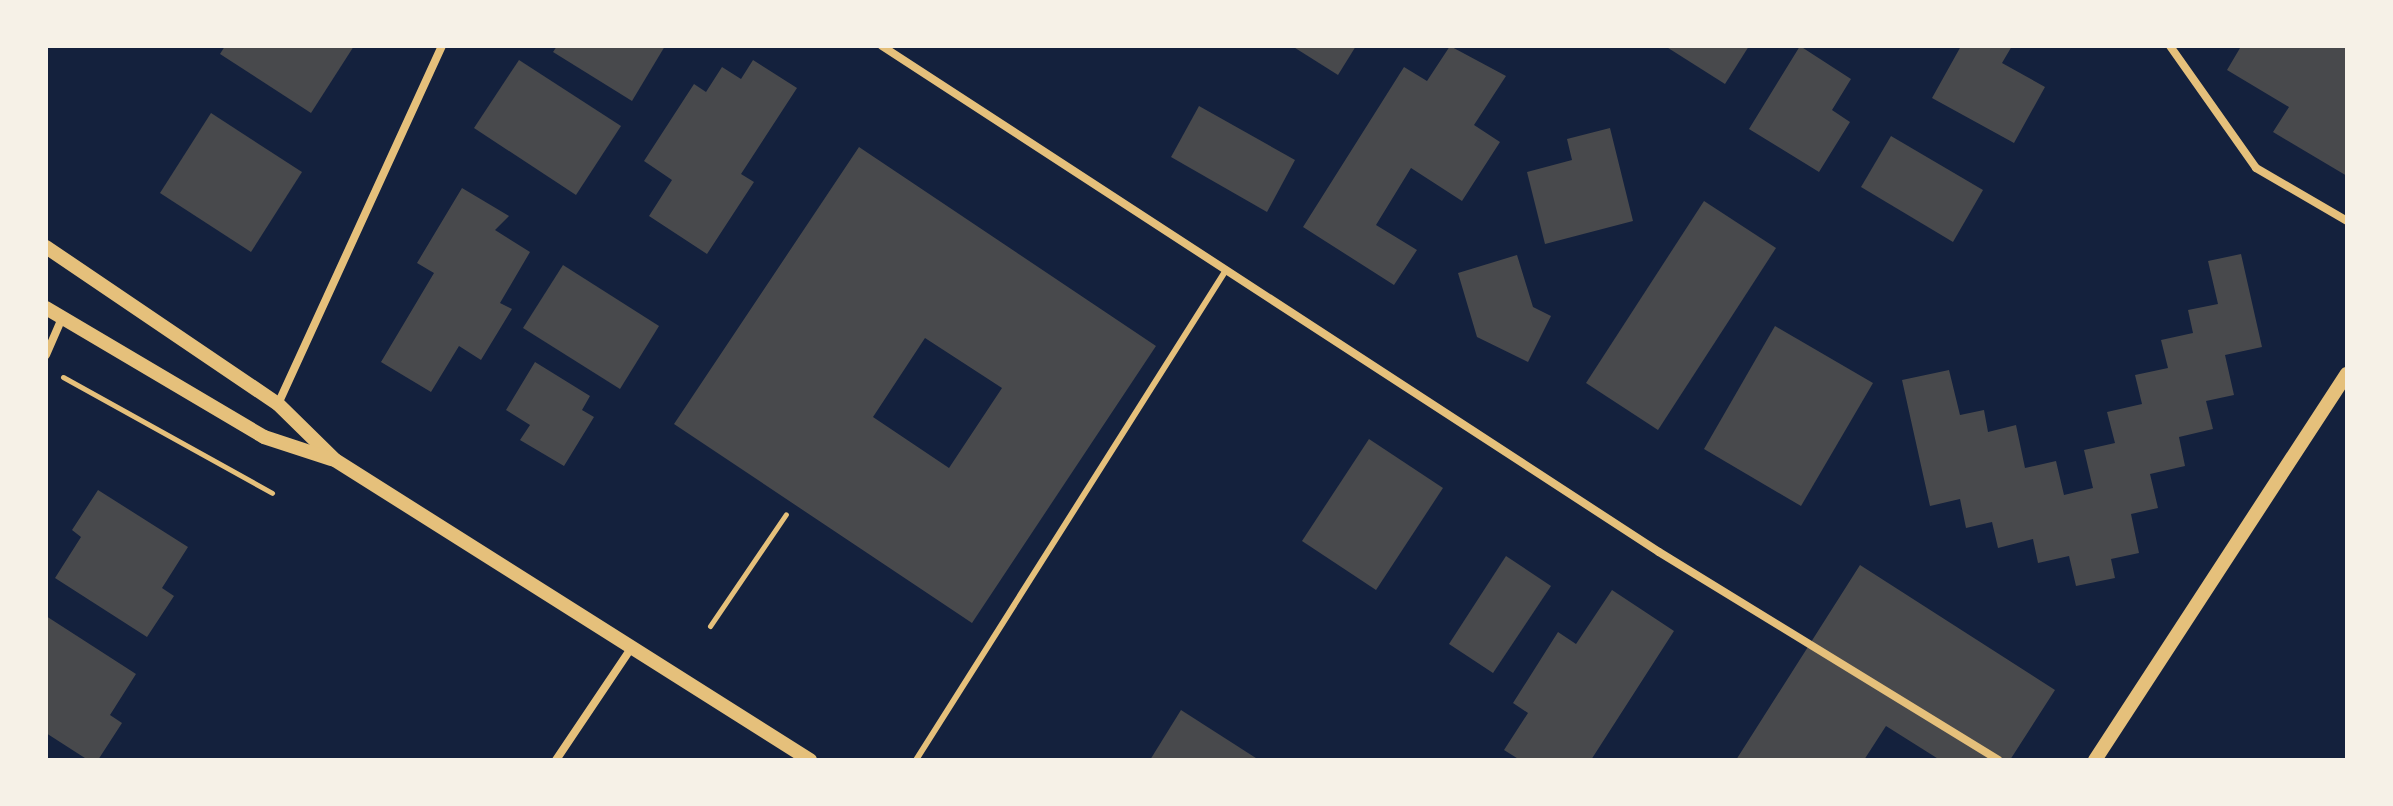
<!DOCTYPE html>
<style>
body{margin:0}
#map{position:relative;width:2393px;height:806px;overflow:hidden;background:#14213d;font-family:Bitter,serif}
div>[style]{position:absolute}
.building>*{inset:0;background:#48494c}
.path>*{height:5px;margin:-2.5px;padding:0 2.5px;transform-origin:2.5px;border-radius:2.5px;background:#e5c07b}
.service>*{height:6px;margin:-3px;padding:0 3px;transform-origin:3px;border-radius:3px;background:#e5c07b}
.minor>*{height:8px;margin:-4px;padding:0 4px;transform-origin:4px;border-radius:4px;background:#e5c07b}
.tertiary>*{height:14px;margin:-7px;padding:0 7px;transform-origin:7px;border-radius:7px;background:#e5c07b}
span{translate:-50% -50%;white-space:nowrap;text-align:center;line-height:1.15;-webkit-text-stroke:6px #f6f1e7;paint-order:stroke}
.frame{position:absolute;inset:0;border:48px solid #f6f1e7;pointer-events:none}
</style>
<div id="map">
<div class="building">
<i style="clip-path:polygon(225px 46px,354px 46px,311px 113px,220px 54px)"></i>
<i style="clip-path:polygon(557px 46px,665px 46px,632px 101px,553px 52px)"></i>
<i style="clip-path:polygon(1292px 46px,1356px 46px,1338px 75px)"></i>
<i style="clip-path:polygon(1450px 46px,1506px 76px,1474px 125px,1500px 142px,1462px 201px,1411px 168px,1376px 225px,1417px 250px,1394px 285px,1303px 227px,1404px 67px,1427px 81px)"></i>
<i style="clip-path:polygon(1665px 46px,1749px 46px,1725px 84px)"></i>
<i style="clip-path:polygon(1800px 46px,1851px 79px,1832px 110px,1850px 122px,1819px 172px,1749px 129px)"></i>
<i style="clip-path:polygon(1961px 46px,2012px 46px,2002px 63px,2045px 87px,2014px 143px,1932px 98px)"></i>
<i style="clip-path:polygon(2237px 46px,2347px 46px,2347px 176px,2273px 132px,2289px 107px,2227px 70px,2240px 48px)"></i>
<i style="clip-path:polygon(519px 60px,621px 126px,576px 195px,474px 128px)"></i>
<i style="clip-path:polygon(753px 60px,797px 88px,741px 174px,754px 182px,707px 254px,649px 216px,672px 180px,644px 161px,694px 84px,706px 92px,722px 67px,741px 79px)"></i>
<i style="clip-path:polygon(1199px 106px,1295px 160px,1267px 212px,1171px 157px)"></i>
<i style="clip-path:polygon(211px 113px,302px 172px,251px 252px,160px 193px)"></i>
<i style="clip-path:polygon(1610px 128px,1633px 221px,1545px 244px,1527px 172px,1572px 160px,1567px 139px)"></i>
<i style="clip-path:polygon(1891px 136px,1983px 190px,1953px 242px,1861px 187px)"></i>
<i style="clip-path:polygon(evenodd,859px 147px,1156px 346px,972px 623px,674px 424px,859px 147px,925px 338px,1002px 388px,949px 468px,873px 417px,925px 338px)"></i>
<i style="clip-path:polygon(462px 188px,509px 216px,495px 230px,530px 252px,500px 303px,512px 309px,481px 360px,459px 346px,431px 392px,381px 362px,434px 273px,417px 263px)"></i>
<i style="clip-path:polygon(1704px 201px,1776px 248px,1658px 430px,1586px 383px)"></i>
<i style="clip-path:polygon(2241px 254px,2262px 347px,2225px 355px,2234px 395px,2206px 401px,2213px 429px,2179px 437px,2185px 466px,2150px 474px,2158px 508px,2131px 514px,2139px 553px,2111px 559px,2115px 578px,2076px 586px,2069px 556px,2038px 563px,2033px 539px,1998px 548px,1992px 522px,1966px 528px,1960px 499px,1930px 506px,1902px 380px,1949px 370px,1960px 415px,1984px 410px,1988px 432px,2016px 425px,2025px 468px,2056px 461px,2064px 495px,2093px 488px,2084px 450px,2115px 443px,2107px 412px,2142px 404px,2135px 375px,2168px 368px,2161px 340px,2193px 333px,2188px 310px,2218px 304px,2208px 261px)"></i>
<i style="clip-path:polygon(1517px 255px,1533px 307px,1551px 316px,1528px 362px,1477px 337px,1458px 273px)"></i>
<i style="clip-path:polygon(563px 265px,659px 326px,620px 389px,523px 328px)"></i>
<i style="clip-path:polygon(1775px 326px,1873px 383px,1801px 506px,1704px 449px)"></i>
<i style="clip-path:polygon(535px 362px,590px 396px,582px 410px,594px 417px,564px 466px,520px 440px,530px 425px,506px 410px)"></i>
<i style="clip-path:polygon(1369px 439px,1443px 488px,1376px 590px,1302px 541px)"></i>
<i style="clip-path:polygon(98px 490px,188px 547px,162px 588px,174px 596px,147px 637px,55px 578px,81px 537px,72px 530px)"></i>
<i style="clip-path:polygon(1506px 556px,1551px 586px,1493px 673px,1449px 644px)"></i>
<i style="clip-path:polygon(1860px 565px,2055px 690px,2010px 760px,1940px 760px,1886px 726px,1864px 760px,1736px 760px)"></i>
<i style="clip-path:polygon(1612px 590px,1674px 631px,1591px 760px,1520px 760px,1504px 750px,1528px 713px,1513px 703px,1558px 632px,1576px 644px)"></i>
<i style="clip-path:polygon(46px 616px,136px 674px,110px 715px,122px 723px,98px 760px,88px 760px,46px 733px)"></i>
<i style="clip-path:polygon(1181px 710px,1259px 760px,1150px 760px)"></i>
</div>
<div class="path">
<i style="left:63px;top:377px;width:239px;rotate:29deg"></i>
<i style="left:710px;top:626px;width:135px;rotate:-55.8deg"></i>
</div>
<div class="service">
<i style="left:916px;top:760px;width:580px;rotate:-57.68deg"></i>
</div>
<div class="minor">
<i style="left:882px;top:46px;width:927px;rotate:33.07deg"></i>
<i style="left:1659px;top:552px;width:398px;rotate:31.5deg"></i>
<i style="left:2170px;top:46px;width:149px;rotate:54.8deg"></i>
<i style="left:2256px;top:168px;width:105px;rotate:30.2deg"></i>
<i style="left:46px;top:355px;width:40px;rotate:-66.6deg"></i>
<i style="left:278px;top:404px;width:394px;rotate:-65.4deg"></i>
<i style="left:556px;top:760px;width:136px;rotate:-56.1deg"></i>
</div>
<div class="tertiary">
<i style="left:46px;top:247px;width:280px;rotate:34.1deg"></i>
<i style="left:278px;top:404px;width:80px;rotate:44.5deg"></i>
<i style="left:335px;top:460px;width:562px;rotate:32.28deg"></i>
<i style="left:46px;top:308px;width:253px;rotate:30.6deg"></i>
<i style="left:264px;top:437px;width:71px;rotate:18.2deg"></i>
<i style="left:2095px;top:760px;width:461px;rotate:-56.9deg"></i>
</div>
<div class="frame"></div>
</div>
